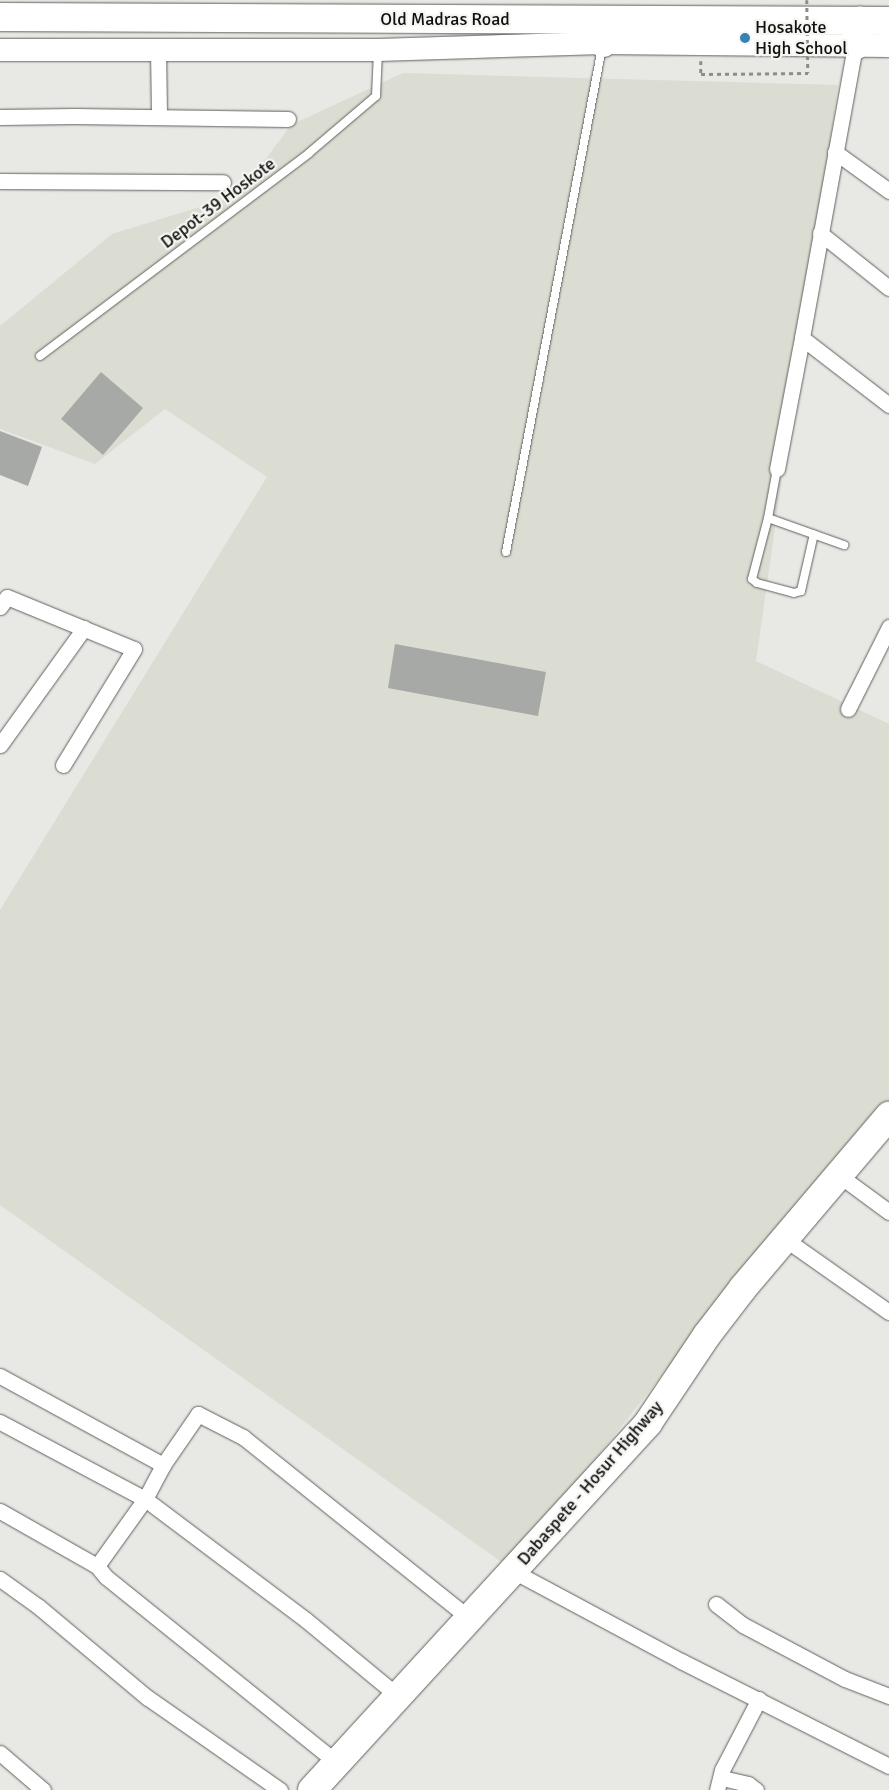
<!DOCTYPE html>
<style>
body{margin:0}
#map{position:relative;width:889px;height:1790px;overflow:hidden;background:#e8e8e5;font-family:Signika,sans-serif}
div>[style]{position:absolute}
.built>*{inset:0;background:#dbdcd2}
.building>*{inset:0;background:#a7a9a7}
.path>*{height:2.5px;margin-top:-1.25px;transform-origin:0;background:repeating-linear-gradient(90deg,#8c8c8a 0 4px,transparent 0 8px)}
.roads{filter:drop-shadow(0 0 1px #60605d) drop-shadow(0 0 1px #60605d)}
.lane>*{height:8px;margin:-4px;padding:0 4px;transform-origin:4px;border-radius:4px;background:#fff}
.street>*{height:15px;margin:-7.5px;padding:0 7.5px;transform-origin:7.5px;border-radius:7.5px;background:#fff}
.secondary>*{height:22px;margin:-11px;padding:0 11px;transform-origin:11px;border-radius:11px;background:#fff}
.highway>*{height:28px;margin:-14px;padding:0 14px;transform-origin:14px;border-radius:14px;background:#fff}
.path-bridge>*{height:2.5px;margin-top:-1.25px;transform-origin:0;background:repeating-linear-gradient(90deg,#8c8c8a 0 4px,transparent 0 8px)}
.dots>*{width:14px;height:14px;translate:-50% -50%;box-sizing:border-box;border:2px solid #f5f6f2;border-radius:50%}
span{translate:-50% -50%;white-space:nowrap;text-align:center;line-height:1.15;-webkit-text-stroke:4.5px #f5f6f2;paint-order:stroke}
.street-label{font-size:18px;color:#10100f}
.poi-label{font-size:18px;color:#10100f}
.left{translate:0 -50%;text-align:left}
</style>
<div id="map">
<div class="built">
<i style="clip-path:polygon(403px 73px,838px 85px,756px 661px,889px 724px,889px 1100px,805px 1205px,750px 1263px,510px 1568px,0 1205px,0 910px,267px 477px,165px 409px,95px 464px,0 429px,0 326px,112px 234px,239px 195px,291px 125px)"></i>
</div>
<div class="building">
<i style="clip-path:polygon(101px 372px,143px 408px,103px 455px,61px 419px)"></i>
<i style="clip-path:polygon(0 431px,42px 447px,28px 486px,0 475px)"></i>
<i style="clip-path:polygon(395px 644px,546px 672px,538px 716px,388px 688px)"></i>
</div>
<div class="path">
<i style="left:701px;top:61px;width:13px;rotate:90deg"></i>
<i style="left:701px;top:74px;width:107px;rotate:-0.5deg"></i>
</div>
<div class="roads">
<div class="lane">
<i style="left:40px;top:356px;width:337px;rotate:-37deg"></i>
<i style="left:309px;top:153px;width:88px;rotate:-40.4deg"></i>
<i style="left:376px;top:96px;width:44px;rotate:-87.4deg"></i>
<i style="left:777px;top:469px;width:50px;rotate:100.4deg"></i>
<i style="left:768px;top:518px;width:63px;rotate:104.7deg"></i>
<i style="left:752px;top:579px;width:6px;rotate:39deg"></i>
<i style="left:757px;top:583px;width:38px;rotate:15deg"></i>
<i style="left:794px;top:593px;width:7px;rotate:-16deg"></i>
<i style="left:801px;top:591px;width:58px;rotate:-77.2deg"></i>
<i style="left:768px;top:518px;width:81px;rotate:19.6deg"></i>
<i style="left:506px;top:552px;width:513px;rotate:-79.22deg"></i>
</div>
<div class="street">
<i style="left:855px;top:46px;width:297px;rotate:100.3deg"></i>
<i style="left:802px;top:338px;width:110px;rotate:37.6deg"></i>
<i style="left:158px;top:50px;width:67px;rotate:89.1deg"></i>
<i style="left:0;top:117px;width:74px;rotate:-0.8deg"></i>
<i style="left:74px;top:116px;width:214px;rotate:0.8deg"></i>
<i style="left:835px;top:152px;width:67px;rotate:35.8deg"></i>
<i style="left:0;top:181px;width:223px;rotate:0.3deg"></i>
<i style="left:820px;top:233px;width:88px;rotate:38.6deg"></i>
<i style="left:777px;top:469px;width:133px;rotate:-79.2deg"></i>
<i style="left:0;top:607px;width:12px;rotate:-55deg"></i>
<i style="left:7px;top:597px;width:137px;rotate:22.3deg"></i>
<i style="left:134px;top:649px;width:136px;rotate:121.5deg"></i>
<i style="left:848px;top:709px;width:92px;rotate:-63.4deg"></i>
<i style="left:0;top:745px;width:144px;rotate:-54.3deg"></i>
<i style="left:840px;top:1176px;width:61px;rotate:36.3deg"></i>
<i style="left:785px;top:1239px;width:127px;rotate:35.1deg"></i>
<i style="left:0;top:1376px;width:186px;rotate:28.6deg"></i>
<i style="left:0;top:1422px;width:164px;rotate:28deg"></i>
<i style="left:145px;top:1499px;width:201px;rotate:36.9deg"></i>
<i style="left:306px;top:1620px;width:121px;rotate:39.6deg"></i>
<i style="left:0;top:1511px;width:112px;rotate:29.6deg"></i>
<i style="left:97px;top:1566px;width:14px;rotate:51deg"></i>
<i style="left:106px;top:1577px;width:297px;rotate:38.8deg"></i>
<i style="left:97px;top:1566px;width:82px;rotate:-54.4deg"></i>
<i style="left:145px;top:1499px;width:38px;rotate:-62deg"></i>
<i style="left:163px;top:1465px;width:62px;rotate:-55.5deg"></i>
<i style="left:198px;top:1414px;width:51px;rotate:27.1deg"></i>
<i style="left:243px;top:1437px;width:291px;rotate:38.7deg"></i>
<i style="left:513px;top:1571px;width:191px;rotate:28.2deg"></i>
<i style="left:681px;top:1661px;width:233px;rotate:26.8deg"></i>
<i style="left:0;top:1579px;width:48px;rotate:35.7deg"></i>
<i style="left:39px;top:1607px;width:142px;rotate:39.9deg"></i>
<i style="left:148px;top:1698px;width:161px;rotate:34.9deg"></i>
<i style="left:716px;top:1604px;width:34px;rotate:38deg"></i>
<i style="left:743px;top:1625px;width:115px;rotate:27.9deg"></i>
<i style="left:845px;top:1679px;width:47px;rotate:21.1deg"></i>
<i style="left:0;top:1753px;width:57px;rotate:40.7deg"></i>
<i style="left:722px;top:1778px;width:27px;rotate:13deg"></i>
<i style="left:748px;top:1784px;width:10px;rotate:37deg"></i>
<i style="left:717px;top:1790px;width:21px;rotate:-76deg"></i>
<i style="left:722px;top:1770px;width:80px;rotate:-62.5deg"></i>
</div>
<div class="secondary">
<i style="left:0;top:50px;width:378px"></i>
<i style="left:378px;top:50px;width:225px;rotate:-1.8deg"></i>
<i style="left:603px;top:43px;width:286px;rotate:0.6deg"></i>
</div>
<div class="highway">
<i style="left:0;top:17px;width:889px;rotate:0.26deg"></i>
<i style="left:603px;top:43px;width:23px;rotate:-85deg"></i>
<i style="left:855px;top:46px;width:26px;rotate:-79deg"></i>
<i style="left:312px;top:1790px;width:498px;rotate:-47.5deg"></i>
<i style="left:648px;top:1423px;width:106px;rotate:-56.2deg"></i>
<i style="left:707px;top:1335px;width:59px;rotate:-52.5deg"></i>
<i style="left:743px;top:1288px;width:226px;rotate:-49.7deg"></i>
</div>
</div>
<div class="path-bridge">
<i style="left:807px;top:0;width:73px;rotate:89.2deg"></i>
</div>
<div class="dots">
<i style="left:745px;top:38px;background:#3582b4"></i>
</div>
<div class="street-label">
<span style="left:445px;top:19px">Old Madras Road</span>
<span style="left:218px;top:203px;rotate:-37deg">Depot-39 Hoskote</span>
<span style="left:590px;top:1483px;rotate:-49deg">Dabaspete - Hosur Highway</span>
</div>
<div class="poi-label">
<span class="left" style="left:755px;top:38px">Hosakote<br>High School</span>
</div>
</div>
